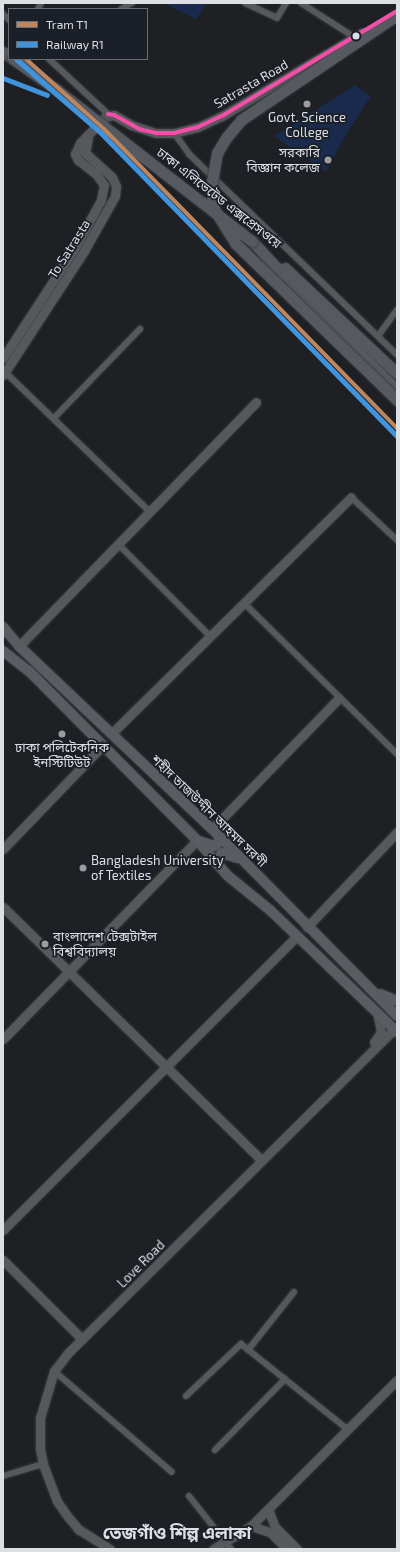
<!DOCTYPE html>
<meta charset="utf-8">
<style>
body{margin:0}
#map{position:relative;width:400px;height:1552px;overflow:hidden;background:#1e2024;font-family:"Exo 2","Noto Sans Bengali",sans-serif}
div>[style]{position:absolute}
.green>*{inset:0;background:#192a4d}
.roads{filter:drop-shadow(0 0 1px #3a3d40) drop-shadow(0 0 1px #3a3d40)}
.street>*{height:6px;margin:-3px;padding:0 3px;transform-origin:3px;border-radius:3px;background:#57585b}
.secondary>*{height:9px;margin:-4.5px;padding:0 4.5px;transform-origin:4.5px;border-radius:4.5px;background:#57585b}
.primary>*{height:10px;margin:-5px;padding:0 5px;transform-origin:5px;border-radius:5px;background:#5a5c62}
.highway>*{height:11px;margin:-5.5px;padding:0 5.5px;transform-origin:5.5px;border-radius:5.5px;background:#565a60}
.bridges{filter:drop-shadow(0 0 1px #3a3d40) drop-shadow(0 0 1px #3a3d40)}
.highway-bridge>*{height:11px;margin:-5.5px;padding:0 5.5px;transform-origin:5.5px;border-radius:5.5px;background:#565a60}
.bus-1>*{height:4px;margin:-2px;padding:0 2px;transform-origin:2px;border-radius:2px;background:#f54da8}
.rail-1>*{height:5px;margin:-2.5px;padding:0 2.5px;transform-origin:2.5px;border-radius:2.5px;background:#4094de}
.tram-1>*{height:4px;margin:-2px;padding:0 2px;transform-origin:2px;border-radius:2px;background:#bb8660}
.dots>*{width:11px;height:11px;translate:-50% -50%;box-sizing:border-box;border:2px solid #1b1f27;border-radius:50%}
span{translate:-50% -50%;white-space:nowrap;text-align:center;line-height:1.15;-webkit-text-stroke:3.5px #1b1f27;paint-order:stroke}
.street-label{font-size:13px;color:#dcdfe4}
.poi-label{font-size:13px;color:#dcdfe4}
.right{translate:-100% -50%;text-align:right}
.left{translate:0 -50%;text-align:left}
.district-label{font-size:17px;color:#dcdfe4;font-weight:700}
.frame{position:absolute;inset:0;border:4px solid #dcdfe4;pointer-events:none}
.legend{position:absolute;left:8px;top:8px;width:140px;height:52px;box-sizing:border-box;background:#1b1f27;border:1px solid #686c73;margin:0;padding:5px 7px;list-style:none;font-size:12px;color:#dcdfe4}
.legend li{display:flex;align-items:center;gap:8px;height:20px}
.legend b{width:20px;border:1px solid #686c73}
</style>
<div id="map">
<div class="green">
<i style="clip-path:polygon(163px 3px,207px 3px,196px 19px)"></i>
<i style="clip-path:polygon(355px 85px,371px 96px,345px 136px,326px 172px,274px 136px)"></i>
</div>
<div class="roads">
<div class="street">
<i style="left:245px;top:3px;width:35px;rotate:25deg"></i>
<i style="left:277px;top:18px;width:17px;rotate:-59deg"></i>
<i style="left:301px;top:3px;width:63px;rotate:32.7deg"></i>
<i style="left:38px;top:9px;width:7px;rotate:-63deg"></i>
<i style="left:121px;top:9px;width:13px;rotate:-29deg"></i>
<i style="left:3px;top:14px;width:8px;rotate:45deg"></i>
<i style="left:49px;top:59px;width:81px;rotate:43deg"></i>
<i style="left:174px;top:133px;width:26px;rotate:54deg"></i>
<i style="left:189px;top:154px;width:289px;rotate:44deg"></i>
<i style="left:378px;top:336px;width:32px;rotate:-54deg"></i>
<i style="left:5px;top:372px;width:203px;rotate:44deg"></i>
<i style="left:54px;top:418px;width:124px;rotate:-46deg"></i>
<i style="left:351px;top:497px;width:63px;rotate:43.1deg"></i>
<i style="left:119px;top:545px;width:129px;rotate:45deg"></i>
<i style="left:244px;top:603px;width:215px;rotate:44.6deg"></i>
<i style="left:248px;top:1350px;width:74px;rotate:-51.6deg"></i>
<i style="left:54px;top:1371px;width:155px;rotate:40.6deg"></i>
<i style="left:186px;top:1396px;width:76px;rotate:-43.4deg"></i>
<i style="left:241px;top:1344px;width:136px;rotate:38.7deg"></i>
<i style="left:215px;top:1450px;width:100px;rotate:-45.4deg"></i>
<i style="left:3px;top:1476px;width:42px;rotate:-16.7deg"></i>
<i style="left:189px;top:1496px;width:68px;rotate:51.6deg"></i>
</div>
<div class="secondary">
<i style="left:3px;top:358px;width:134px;rotate:-56.9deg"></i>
<i style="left:76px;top:246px;width:52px;rotate:-61.5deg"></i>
<i style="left:101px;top:200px;width:15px;rotate:-79deg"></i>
<i style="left:104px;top:185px;width:14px;rotate:-126deg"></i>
<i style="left:96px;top:174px;width:23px;rotate:-142deg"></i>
<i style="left:78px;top:160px;width:7px;rotate:-117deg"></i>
<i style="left:75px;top:154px;width:12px;rotate:-66deg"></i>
<i style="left:80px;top:143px;width:36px;rotate:-46deg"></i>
<i style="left:105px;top:117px;width:9px;rotate:-13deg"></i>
<i style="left:114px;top:115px;width:20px;rotate:30deg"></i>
<i style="left:131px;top:125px;width:26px;rotate:18deg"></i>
<i style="left:156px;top:133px;width:18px"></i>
<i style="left:174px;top:133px;width:25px;rotate:-14deg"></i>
<i style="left:198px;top:127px;width:26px;rotate:-25deg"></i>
<i style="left:222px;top:116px;width:163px;rotate:-30.7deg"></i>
<i style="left:3px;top:375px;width:148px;rotate:-56.8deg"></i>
<i style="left:84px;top:251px;width:63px;rotate:-60.6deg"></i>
<i style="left:115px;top:196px;width:10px;rotate:-84deg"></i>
<i style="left:116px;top:186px;width:10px;rotate:-114deg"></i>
<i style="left:112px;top:177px;width:36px;rotate:-138deg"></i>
<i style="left:85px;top:153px;width:16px;rotate:-79deg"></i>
<i style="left:19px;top:646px;width:340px;rotate:-45.8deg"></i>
<i style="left:111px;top:734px;width:337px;rotate:-44.6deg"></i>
<i style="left:212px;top:829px;width:182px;rotate:-45.9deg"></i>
<i style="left:3px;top:849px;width:143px;rotate:-46.1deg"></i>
<i style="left:3px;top:907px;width:361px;rotate:44.4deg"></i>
<i style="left:307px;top:927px;width:131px;rotate:-46.5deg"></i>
<i style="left:3px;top:1039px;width:278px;rotate:-45.7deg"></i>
<i style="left:374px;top:1042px;width:12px;rotate:-55deg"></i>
<i style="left:381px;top:1032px;width:20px;rotate:-101deg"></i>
<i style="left:3px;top:1230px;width:416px;rotate:-45deg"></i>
<i style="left:3px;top:1260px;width:112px;rotate:45deg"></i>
<i style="left:268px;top:1509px;width:19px;rotate:69deg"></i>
<i style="left:275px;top:1527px;width:31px;rotate:45deg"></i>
<i style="left:251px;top:1526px;width:20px;rotate:18deg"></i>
<i style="left:270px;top:1532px;width:24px;rotate:45deg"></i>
<i style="left:110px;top:1549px;width:36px;rotate:-148deg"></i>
<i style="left:79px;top:1530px;width:17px;rotate:-130deg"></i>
<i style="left:68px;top:1517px;width:19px;rotate:-125deg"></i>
<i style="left:57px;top:1501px;width:40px;rotate:-111deg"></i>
<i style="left:43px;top:1464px;width:15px;rotate:-101deg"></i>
<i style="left:40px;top:1449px;width:31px;rotate:-90deg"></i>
<i style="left:40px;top:1418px;width:49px;rotate:-73.4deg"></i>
<i style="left:54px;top:1371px;width:24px;rotate:-52deg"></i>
<i style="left:69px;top:1352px;width:458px;rotate:-44.8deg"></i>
<i style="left:213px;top:1549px;width:44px;rotate:-31.2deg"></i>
<i style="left:251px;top:1526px;width:206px;rotate:-45deg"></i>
</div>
<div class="primary">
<i style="left:3px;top:627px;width:25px;rotate:50deg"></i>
<i style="left:19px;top:646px;width:276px;rotate:43.5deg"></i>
<i style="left:219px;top:836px;width:253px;rotate:45.3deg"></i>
<i style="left:3px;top:651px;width:33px;rotate:38deg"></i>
<i style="left:29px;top:671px;width:238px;rotate:45.2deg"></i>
<i style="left:197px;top:840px;width:48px;rotate:49.3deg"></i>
<i style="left:228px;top:876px;width:55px;rotate:39.1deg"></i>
<i style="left:271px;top:911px;width:175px;rotate:43.8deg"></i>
<i style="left:199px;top:841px;width:16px;rotate:18deg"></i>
<i style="left:214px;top:846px;width:6px;rotate:-39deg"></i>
<i style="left:219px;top:842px;width:6px;rotate:-90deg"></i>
<i style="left:216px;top:863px;width:12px;rotate:-59deg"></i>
<i style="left:222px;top:853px;width:16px;rotate:18deg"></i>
<i style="left:380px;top:994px;width:18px;rotate:22deg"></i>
</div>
<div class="highway">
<i style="left:3px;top:52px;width:7px;rotate:34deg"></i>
<i style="left:252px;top:241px;width:86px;rotate:47.4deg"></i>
<i style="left:310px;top:304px;width:122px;rotate:44.7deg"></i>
<i style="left:285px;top:268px;width:154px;rotate:43.2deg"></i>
</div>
</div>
<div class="bridges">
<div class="highway-bridge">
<i style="left:397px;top:15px;width:188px;rotate:146.1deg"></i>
<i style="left:241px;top:120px;width:23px;rotate:130deg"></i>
<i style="left:226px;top:138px;width:17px;rotate:121deg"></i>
<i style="left:217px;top:153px;width:34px;rotate:100deg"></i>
<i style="left:211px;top:186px;width:23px;rotate:83deg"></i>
<i style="left:214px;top:209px;width:40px;rotate:58deg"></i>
<i style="left:235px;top:243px;width:226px;rotate:44.1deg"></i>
<i style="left:13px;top:59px;width:54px;rotate:35.2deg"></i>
<i style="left:57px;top:90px;width:247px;rotate:37.8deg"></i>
</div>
</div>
<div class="bus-1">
<i style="left:108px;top:114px;width:6px;rotate:9deg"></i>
<i style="left:114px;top:115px;width:29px;rotate:29deg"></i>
<i style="left:139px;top:129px;width:17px;rotate:13deg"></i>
<i style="left:156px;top:133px;width:18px"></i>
<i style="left:174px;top:133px;width:25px;rotate:-14deg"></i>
<i style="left:198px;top:127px;width:26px;rotate:-25deg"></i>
<i style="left:222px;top:116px;width:204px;rotate:-31deg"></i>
</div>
<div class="rail-1">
<i style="left:16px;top:59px;width:113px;rotate:41deg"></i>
<i style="left:101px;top:133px;width:424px;rotate:45.7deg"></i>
<i style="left:3px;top:78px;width:47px;rotate:21.1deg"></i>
</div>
<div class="tram-1">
<i style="left:26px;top:59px;width:105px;rotate:41.9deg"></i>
<i style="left:104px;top:129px;width:419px;rotate:45.6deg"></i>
</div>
<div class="dots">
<i style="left:356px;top:36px;background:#dcdfe4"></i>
<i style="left:307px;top:104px;background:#9a9ca1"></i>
<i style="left:328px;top:160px;background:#9a9ca1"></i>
<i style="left:62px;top:734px;background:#9a9ca1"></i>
<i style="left:83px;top:868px;background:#9a9ca1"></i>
<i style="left:45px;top:944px;background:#9a9ca1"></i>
</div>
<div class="street-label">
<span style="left:251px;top:84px;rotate:-30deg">Satrasta Road</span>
<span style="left:219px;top:198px;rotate:38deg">ঢাকা এলিভেটেড এক্সপ্রেসওয়ে</span>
<span style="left:69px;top:249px;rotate:-58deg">To Satrasta</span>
<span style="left:209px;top:811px;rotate:44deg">শহীদ তাজউদ্দীন আহমদ সরণী</span>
<span style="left:141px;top:1264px;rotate:-45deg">Love Road</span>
</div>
<div class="poi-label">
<span style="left:307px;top:125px">Govt. Science<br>College</span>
<span class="right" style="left:320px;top:160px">সরকারি<br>বিজ্ঞান কলেজ</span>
<span style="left:62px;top:755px">ঢাকা পলিটেকনিক<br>ইনস্টিটিউট</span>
<span class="left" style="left:91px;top:868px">Bangladesh University<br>of Textiles</span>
<span class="left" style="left:53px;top:944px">বাংলাদেশ টেক্সটাইল<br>বিশ্ববিদ্যালয়</span>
</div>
<div class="district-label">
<span style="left:177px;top:1533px">তেজগাঁও শিল্প এলাকা</span>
</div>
<div class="frame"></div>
<ul class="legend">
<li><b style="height:5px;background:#bb8660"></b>Tram T1</li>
<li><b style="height:5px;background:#4094de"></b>Railway R1</li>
</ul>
</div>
